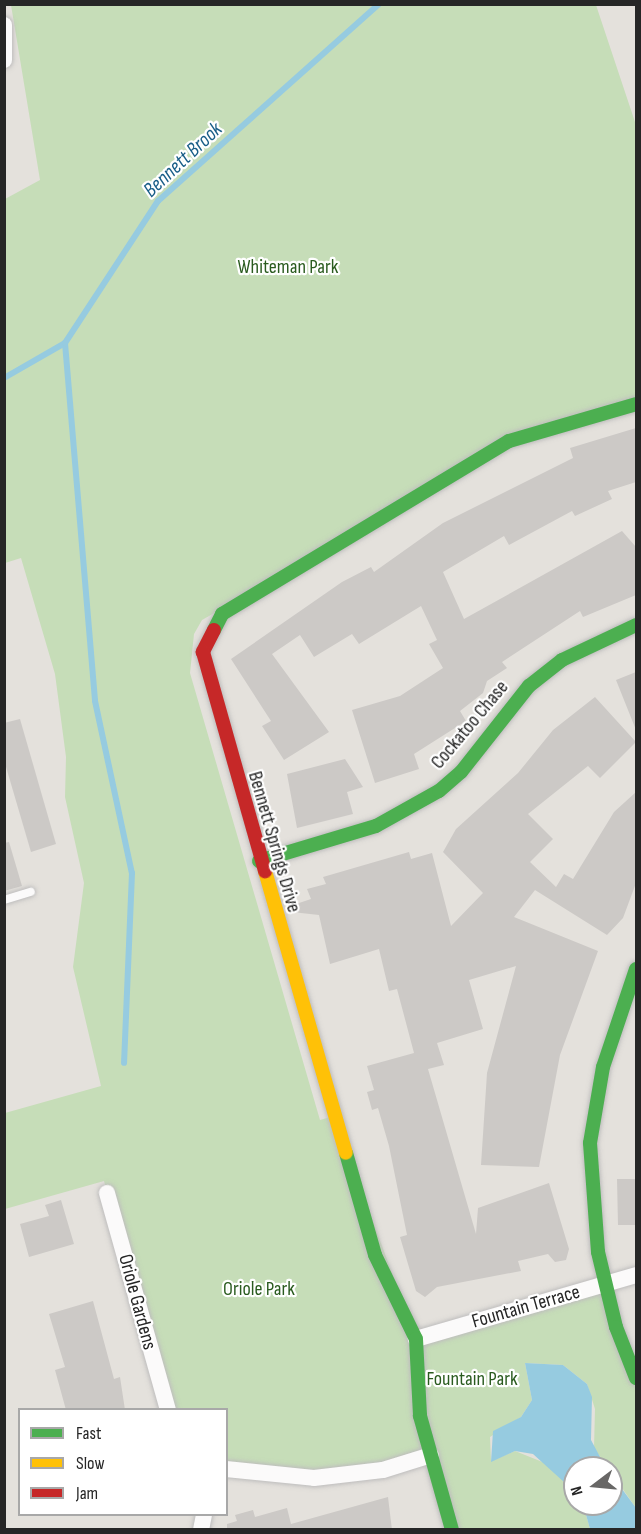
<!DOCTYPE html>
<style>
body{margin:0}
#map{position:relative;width:641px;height:1534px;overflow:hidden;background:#e4e1dc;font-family:"Sofia Sans Condensed",sans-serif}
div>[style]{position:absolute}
.green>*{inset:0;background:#c6ddb8}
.water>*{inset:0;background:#96cbe0}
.stream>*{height:6px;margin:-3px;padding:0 3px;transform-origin:3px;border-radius:3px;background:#96cbe0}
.building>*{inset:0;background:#ccc9c6}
.roads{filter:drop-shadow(0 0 2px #bebdbd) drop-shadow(0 0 2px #bebdbd)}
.lane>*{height:8px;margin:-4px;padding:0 4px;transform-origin:4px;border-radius:4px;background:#fbfafa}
.street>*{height:16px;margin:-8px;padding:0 8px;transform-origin:8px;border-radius:8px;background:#fbfafa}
.fast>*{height:14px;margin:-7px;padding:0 7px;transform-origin:7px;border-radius:7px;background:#4caf50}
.slow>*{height:14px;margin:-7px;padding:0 7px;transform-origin:7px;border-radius:7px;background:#ffc107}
.jam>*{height:14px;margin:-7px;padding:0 7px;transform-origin:7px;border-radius:7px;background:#c62828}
span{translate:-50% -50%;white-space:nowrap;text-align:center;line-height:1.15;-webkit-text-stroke:4.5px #fff;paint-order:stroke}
.park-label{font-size:20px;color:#2a5b1f}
.street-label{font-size:20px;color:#262626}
.water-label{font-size:21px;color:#195e88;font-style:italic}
.frame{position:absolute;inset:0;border:6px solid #262626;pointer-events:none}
.legend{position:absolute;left:18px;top:1408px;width:210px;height:108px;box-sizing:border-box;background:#fff;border:2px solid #a8a8a8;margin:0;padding:8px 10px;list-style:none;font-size:18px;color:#262626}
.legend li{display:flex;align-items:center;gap:12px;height:30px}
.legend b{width:30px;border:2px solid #a8a8a8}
.north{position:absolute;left:563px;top:1456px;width:60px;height:60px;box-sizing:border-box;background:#fff;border:2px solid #a8a8a8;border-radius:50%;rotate:254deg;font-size:16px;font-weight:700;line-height:24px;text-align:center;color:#262626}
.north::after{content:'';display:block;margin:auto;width:21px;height:27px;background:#686766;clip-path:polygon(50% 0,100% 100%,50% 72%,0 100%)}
</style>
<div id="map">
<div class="green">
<i style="clip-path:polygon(11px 5px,596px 5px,636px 125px,636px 404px,531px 433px,202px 620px,194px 634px,190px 673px,320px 1120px,334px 1116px,416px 1338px,605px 1284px,636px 1378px,636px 1508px,594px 1448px,595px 1409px,587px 1384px,563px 1365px,525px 1363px,532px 1400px,521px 1417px,490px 1437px,491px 1461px,515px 1451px,550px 1465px,575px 1492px,575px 1504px,583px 1504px,590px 1529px,452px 1529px,430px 1456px,348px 1475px,227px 1469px,226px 1410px,168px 1409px,104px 1181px,5px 1209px,5px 1113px,101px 1086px,73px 967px,84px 883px,65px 797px,66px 757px,55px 674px,21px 558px,5px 563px,5px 199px,40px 180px)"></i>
</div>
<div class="water">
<i style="clip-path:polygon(525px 1363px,563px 1365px,587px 1384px,592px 1397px,591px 1440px,606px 1468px,575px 1468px,575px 1492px,533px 1454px,515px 1451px,491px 1462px,493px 1431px,521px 1417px,532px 1400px)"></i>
<i style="clip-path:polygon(611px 1474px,636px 1508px,636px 1529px,590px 1529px,583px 1504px,611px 1504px)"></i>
</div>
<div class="stream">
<i style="left:65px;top:343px;width:359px;rotate:85.2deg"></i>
<i style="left:95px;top:701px;width:176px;rotate:77.9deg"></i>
<i style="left:132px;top:873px;width:190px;rotate:92.4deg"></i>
<i style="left:4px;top:378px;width:70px;rotate:-29.8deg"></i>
<i style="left:65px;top:343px;width:170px;rotate:-56.8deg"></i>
<i style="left:158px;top:201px;width:296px;rotate:-41.7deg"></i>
</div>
<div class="building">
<i style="clip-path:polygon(636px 428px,636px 482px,608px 491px,612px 499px,575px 516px,572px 511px,509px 545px,504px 536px,443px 572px,464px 619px,622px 531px,636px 547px,636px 595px,583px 617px,580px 611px,502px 662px,507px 668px,487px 681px,483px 693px,460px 711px,466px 721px,414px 754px,419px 769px,375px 783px,352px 710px,400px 696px,443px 668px,429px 644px,437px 640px,421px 606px,359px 644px,352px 634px,314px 657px,300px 635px,272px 654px,329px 732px,284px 760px,262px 726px,271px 721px,231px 659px,342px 582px,371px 567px,374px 572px,443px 523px,573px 458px,570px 448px)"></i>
<i style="clip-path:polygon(636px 672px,636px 730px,616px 680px)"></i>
<i style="clip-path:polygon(595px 697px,636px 742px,600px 778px,588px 766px,528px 814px,553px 839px,530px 862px,556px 887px,564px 874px,573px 879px,614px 812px,636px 792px,636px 883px,623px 918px,607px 935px,535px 890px,514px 917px,598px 951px,560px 1055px,539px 1167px,481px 1165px,487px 1073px,516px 966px,469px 980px,483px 1029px,437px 1043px,444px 1065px,428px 1069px,476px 1234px,478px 1208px,549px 1183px,569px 1249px,566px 1260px,555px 1262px,548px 1254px,518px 1261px,521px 1271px,437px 1287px,425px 1297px,416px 1291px,400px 1237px,407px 1235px,389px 1146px,378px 1108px,372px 1110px,367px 1092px,374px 1090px,367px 1066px,414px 1053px,397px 989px,389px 991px,379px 949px,330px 964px,319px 915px,292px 912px,290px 906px,311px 899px,307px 889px,326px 884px,323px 877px,409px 852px,411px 859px,432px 853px,451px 926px,483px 893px,443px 852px,456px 829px,518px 773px,553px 730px)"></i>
<i style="clip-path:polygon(20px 719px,56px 844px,31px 852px,4px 760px,4px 723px)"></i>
<i style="clip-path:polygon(345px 759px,363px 787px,347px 792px,353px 814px,297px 828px,287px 774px)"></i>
<i style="clip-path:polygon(9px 842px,22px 886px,4px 891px,4px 843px)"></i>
<i style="clip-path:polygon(617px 1179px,636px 1179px,636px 1225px,618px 1225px)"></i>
<i style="clip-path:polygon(61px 1200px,74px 1244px,29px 1257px,20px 1224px,49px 1216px,45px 1205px)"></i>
<i style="clip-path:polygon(93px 1301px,114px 1379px,120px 1377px,125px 1410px,66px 1410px,55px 1370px,65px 1367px,49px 1314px)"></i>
<i style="clip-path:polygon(388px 1497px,392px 1530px,227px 1530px,227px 1524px,237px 1521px,235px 1515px,253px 1510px,255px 1517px,287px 1508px,291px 1524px)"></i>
</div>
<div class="roads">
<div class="lane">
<i style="left:4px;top:900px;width:28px;rotate:-17deg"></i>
</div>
<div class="street">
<i style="left:4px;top:25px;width:35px;rotate:90deg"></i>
<i style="left:107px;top:1193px;width:225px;rotate:74.3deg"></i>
<i style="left:416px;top:1339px;width:229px;rotate:-16.2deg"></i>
<i style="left:226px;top:1469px;width:88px;rotate:5.8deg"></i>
<i style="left:314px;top:1478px;width:69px;rotate:-6.6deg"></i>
<i style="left:383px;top:1470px;width:50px;rotate:-17.4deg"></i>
<i style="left:201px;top:1530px;width:16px;rotate:-79deg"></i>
</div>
<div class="fast">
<i style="left:214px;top:630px;width:18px;rotate:-63deg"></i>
<i style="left:222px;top:614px;width:335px;rotate:-31.1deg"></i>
<i style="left:509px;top:441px;width:132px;rotate:-16.2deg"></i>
<i style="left:259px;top:861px;width:122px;rotate:-16.7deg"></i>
<i style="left:376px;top:826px;width:72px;rotate:-29.1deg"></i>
<i style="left:439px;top:791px;width:29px;rotate:-41deg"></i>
<i style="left:461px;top:772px;width:110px;rotate:-51.7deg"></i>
<i style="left:529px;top:686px;width:42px;rotate:-38.2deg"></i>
<i style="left:562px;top:660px;width:82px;rotate:-25.3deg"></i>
<i style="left:636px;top:969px;width:103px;rotate:108.6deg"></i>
<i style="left:603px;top:1067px;width:77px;rotate:99.7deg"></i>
<i style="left:590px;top:1143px;width:109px;rotate:85.8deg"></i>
<i style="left:598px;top:1252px;width:77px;rotate:76.5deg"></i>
<i style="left:616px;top:1327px;width:55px;rotate:68.6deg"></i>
<i style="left:346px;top:1153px;width:106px;rotate:74.1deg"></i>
<i style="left:375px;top:1255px;width:93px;rotate:64deg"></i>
<i style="left:416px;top:1339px;width:77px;rotate:87deg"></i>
<i style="left:420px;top:1416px;width:118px;rotate:74.3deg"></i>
</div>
<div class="slow">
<i style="left:265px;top:871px;width:293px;rotate:74deg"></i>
</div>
<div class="jam">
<i style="left:214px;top:630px;width:25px;rotate:117deg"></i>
<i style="left:203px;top:652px;width:228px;rotate:74.2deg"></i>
</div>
</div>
<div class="park-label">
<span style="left:288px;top:267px">Whiteman Park</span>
<span style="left:259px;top:1289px">Oriole Park</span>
<span style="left:472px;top:1379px">Fountain Park</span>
</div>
<div class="street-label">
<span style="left:470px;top:725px;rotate:-50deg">Cockatoo Chase</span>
<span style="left:274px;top:842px;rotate:74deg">Bennett Springs Drive</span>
<span style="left:137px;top:1302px;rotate:75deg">Oriole Gardens</span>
<span style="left:526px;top:1307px;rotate:-16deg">Fountain Terrace</span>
</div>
<div class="water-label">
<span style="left:183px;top:160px;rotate:-43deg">Bennett Brook</span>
</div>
<div class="frame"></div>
<ul class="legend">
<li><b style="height:8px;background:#4caf50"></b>Fast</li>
<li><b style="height:8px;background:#ffc107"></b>Slow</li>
<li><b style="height:8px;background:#c62828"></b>Jam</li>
</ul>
<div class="north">N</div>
</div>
